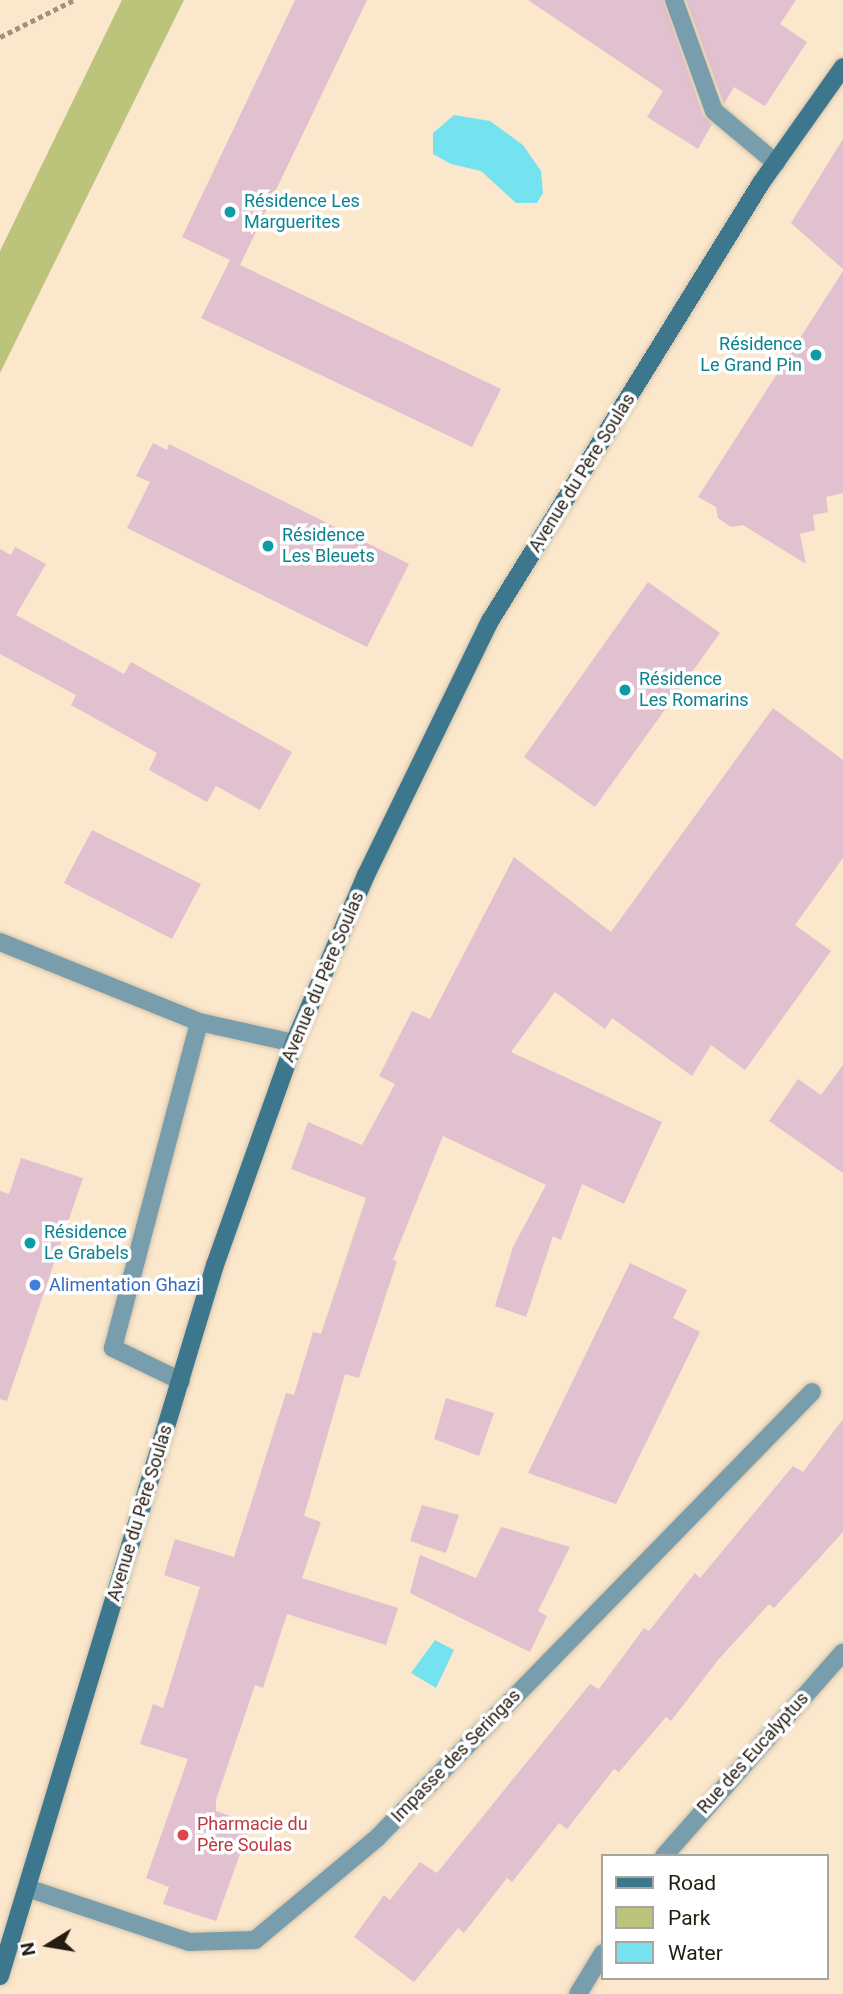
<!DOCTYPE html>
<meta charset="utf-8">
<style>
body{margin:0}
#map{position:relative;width:843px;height:1994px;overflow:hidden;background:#fbe7cb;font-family:Roboto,sans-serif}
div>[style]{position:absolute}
.green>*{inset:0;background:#bcc47c}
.water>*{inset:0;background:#75e3ef}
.building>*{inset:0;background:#e1c0d0}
.path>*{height:4.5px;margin-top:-2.25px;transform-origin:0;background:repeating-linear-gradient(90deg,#a1927e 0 5px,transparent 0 8.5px)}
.roads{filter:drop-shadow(0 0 2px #d4c3aa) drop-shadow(0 0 2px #d4c3aa)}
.service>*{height:18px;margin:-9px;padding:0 9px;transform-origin:9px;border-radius:9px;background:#789dac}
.minor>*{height:18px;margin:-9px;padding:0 9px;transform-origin:9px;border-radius:9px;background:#789dac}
.secondary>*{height:18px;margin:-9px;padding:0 9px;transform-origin:9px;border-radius:9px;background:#3d778d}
.dots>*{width:19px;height:19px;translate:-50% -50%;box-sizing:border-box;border:4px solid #fff;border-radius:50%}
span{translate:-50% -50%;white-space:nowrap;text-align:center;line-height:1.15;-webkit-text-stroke:7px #fff;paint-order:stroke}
.culture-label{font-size:18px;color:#0d838f}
.left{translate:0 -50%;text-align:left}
.right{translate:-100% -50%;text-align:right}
.street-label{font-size:18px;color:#241d12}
.shop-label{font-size:18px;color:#366cbe}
.health-label{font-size:18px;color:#be3a42}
.legend{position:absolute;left:601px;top:1854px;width:228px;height:126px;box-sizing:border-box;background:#fff;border:2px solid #a7a5a0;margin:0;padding:9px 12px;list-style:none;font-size:21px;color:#241d12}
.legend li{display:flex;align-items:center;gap:14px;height:35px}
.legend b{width:35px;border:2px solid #a7a5a0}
.north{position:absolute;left:14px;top:1910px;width:70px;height:70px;-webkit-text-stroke:5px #fff;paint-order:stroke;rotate:259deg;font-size:19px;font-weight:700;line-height:28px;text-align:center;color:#241d12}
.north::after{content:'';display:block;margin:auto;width:24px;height:32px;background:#241d12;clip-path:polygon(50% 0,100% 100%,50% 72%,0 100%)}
</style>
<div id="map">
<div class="green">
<i style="clip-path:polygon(122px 0,184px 0,0 373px,0 251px)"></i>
</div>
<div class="water">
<i style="clip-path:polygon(454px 115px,490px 121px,523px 145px,541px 171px,543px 193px,537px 203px,516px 203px,481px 171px,451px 164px,433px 154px,433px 133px)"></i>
<i style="clip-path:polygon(435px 1640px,454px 1650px,436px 1688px,411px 1673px)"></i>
</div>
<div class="building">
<i style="clip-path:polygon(295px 0,367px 0,240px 265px,501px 389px,472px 447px,201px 318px,230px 260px,182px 237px)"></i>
<i style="clip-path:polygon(528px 0,663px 0,703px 115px,712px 124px,698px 149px,647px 117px,663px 91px)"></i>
<i style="clip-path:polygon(686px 0,796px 0,780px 24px,807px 42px,765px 106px,734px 87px,724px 104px)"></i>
<i style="clip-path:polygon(843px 139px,843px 269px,791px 223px)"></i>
<i style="clip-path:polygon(843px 271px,843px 493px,826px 497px,828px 512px,813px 515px,815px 530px,800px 534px,806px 564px,743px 525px,731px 527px,718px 518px,716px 507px,698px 497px)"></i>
<i style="clip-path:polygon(153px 443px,167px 450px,169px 444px,409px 564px,367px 647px,127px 528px,150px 482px,136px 476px)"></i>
<i style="clip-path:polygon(15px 547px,46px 564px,16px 615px,124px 674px,131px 662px,292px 752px,260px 810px,216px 786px,207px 802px,149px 770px,157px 753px,71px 705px,76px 695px,0 654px,0 549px,11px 555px)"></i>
<i style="clip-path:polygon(648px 582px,720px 633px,595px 807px,524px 757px)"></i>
<i style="clip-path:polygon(773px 708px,843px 760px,843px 858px,795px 925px,831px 951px,745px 1070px,711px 1045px,692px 1076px,612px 1018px,605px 1029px,555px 992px,511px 1052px,662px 1122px,624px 1204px,582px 1184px,561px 1240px,553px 1236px,526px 1317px,495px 1306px,513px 1247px,546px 1185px,443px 1136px,393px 1260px,397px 1261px,359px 1378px,345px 1374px,304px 1516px,321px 1522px,302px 1578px,398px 1608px,386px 1645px,287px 1614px,263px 1688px,255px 1685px,216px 1800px,216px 1811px,251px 1823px,216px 1921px,163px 1904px,169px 1887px,146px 1878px,188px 1759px,140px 1744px,153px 1704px,163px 1708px,200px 1587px,164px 1575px,175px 1539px,234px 1557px,286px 1393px,294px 1395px,313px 1332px,321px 1334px,366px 1198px,291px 1169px,308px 1122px,362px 1145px,395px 1084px,379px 1076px,412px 1011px,430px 1019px,514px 857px,611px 932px)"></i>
<i style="clip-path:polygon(92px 830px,201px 884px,172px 939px,64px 883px)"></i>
<i style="clip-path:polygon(843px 1065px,843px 1173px,769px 1121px,798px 1079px,821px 1095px)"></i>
<i style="clip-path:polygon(21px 1158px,83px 1178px,7px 1401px,0 1399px,0 1191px,9px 1194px)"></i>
<i style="clip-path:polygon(630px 1263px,687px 1290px,673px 1318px,700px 1332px,616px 1504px,528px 1473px)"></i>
<i style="clip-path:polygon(446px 1398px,494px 1413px,479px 1456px,434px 1439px)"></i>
<i style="clip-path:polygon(843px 1419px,843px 1532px,774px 1608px,769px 1604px,718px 1660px,671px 1721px,666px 1717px,619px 1772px,614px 1769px,567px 1829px,559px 1823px,512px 1882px,507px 1878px,464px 1933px,458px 1928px,414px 1982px,354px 1937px,384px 1895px,390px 1900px,420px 1862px,437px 1873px,590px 1684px,599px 1689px,644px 1628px,649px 1631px,695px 1573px,700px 1578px,793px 1466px,803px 1472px)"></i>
<i style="clip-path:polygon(422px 1505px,459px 1515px,446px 1553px,410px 1541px)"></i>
<i style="clip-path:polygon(501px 1527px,570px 1547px,538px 1611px,547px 1616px,530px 1652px,410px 1593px,420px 1555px,476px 1578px)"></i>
</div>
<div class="path">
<i style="left:0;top:37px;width:83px;rotate:-26.6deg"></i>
</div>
<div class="roads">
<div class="service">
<i style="left:674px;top:0;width:118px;rotate:70.2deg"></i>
<i style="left:714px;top:111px;width:81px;rotate:40deg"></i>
<i style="left:181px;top:1381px;width:76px;rotate:-154.1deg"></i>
<i style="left:113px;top:1348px;width:337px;rotate:-75.2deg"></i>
<i style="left:27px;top:1888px;width:171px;rotate:18.4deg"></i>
<i style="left:189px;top:1942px;width:66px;rotate:-1.7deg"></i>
<i style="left:255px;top:1940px;width:159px;rotate:-39.9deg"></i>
<i style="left:377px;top:1838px;width:623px;rotate:-45.72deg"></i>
</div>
<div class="minor">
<i style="left:0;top:942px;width:214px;rotate:21.9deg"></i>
<i style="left:199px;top:1022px;width:97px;rotate:12.5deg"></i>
<i style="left:664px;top:1856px;width:271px;rotate:-48.7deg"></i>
<i style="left:578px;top:1994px;width:48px;rotate:-58.6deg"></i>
</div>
<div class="secondary">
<i style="left:0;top:1976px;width:743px;rotate:-73.18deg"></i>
<i style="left:215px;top:1265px;width:236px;rotate:-70.4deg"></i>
<i style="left:294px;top:1043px;width:183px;rotate:-66.8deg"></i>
<i style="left:366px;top:875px;width:283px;rotate:-64deg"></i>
<i style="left:490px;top:621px;width:515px;rotate:-58.25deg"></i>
<i style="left:761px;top:183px;width:142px;rotate:-54.7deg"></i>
</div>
</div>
<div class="dots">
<i style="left:230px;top:212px;background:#0f9aa8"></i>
<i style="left:816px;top:355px;background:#0f9aa8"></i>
<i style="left:268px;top:546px;background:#0f9aa8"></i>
<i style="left:625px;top:690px;background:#0f9aa8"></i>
<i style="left:30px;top:1243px;background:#0f9aa8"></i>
<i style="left:35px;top:1285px;background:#3f7fe0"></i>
<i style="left:183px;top:1835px;background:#e0444e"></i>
</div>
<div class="culture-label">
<span class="left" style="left:244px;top:212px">Résidence Les<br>Marguerites</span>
<span class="right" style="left:802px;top:355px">Résidence<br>Le Grand Pin</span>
<span class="left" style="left:282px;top:546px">Résidence<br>Les Bleuets</span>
<span class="left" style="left:639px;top:690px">Résidence<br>Les Romarins</span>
<span class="left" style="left:44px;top:1243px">Résidence<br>Le Grabels</span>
</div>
<div class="street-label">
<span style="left:582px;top:473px;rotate:-58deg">Avenue du Père Soulas</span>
<span style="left:323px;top:977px;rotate:-67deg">Avenue du Père Soulas</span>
<span style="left:140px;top:1513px;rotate:-73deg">Avenue du Père Soulas</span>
<span style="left:753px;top:1753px;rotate:-48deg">Rue des Eucalyptus</span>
<span style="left:456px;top:1756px;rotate:-46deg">Impasse des Seringas</span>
</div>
<div class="shop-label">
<span class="left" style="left:49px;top:1285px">Alimentation Ghazi</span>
</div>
<div class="health-label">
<span class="left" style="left:197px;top:1835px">Pharmacie du<br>Père Soulas</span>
</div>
<ul class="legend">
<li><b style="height:9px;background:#3d778d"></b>Road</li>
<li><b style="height:19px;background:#bcc47c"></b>Park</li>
<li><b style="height:19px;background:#75e3ef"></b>Water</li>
</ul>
<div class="north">N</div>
</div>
